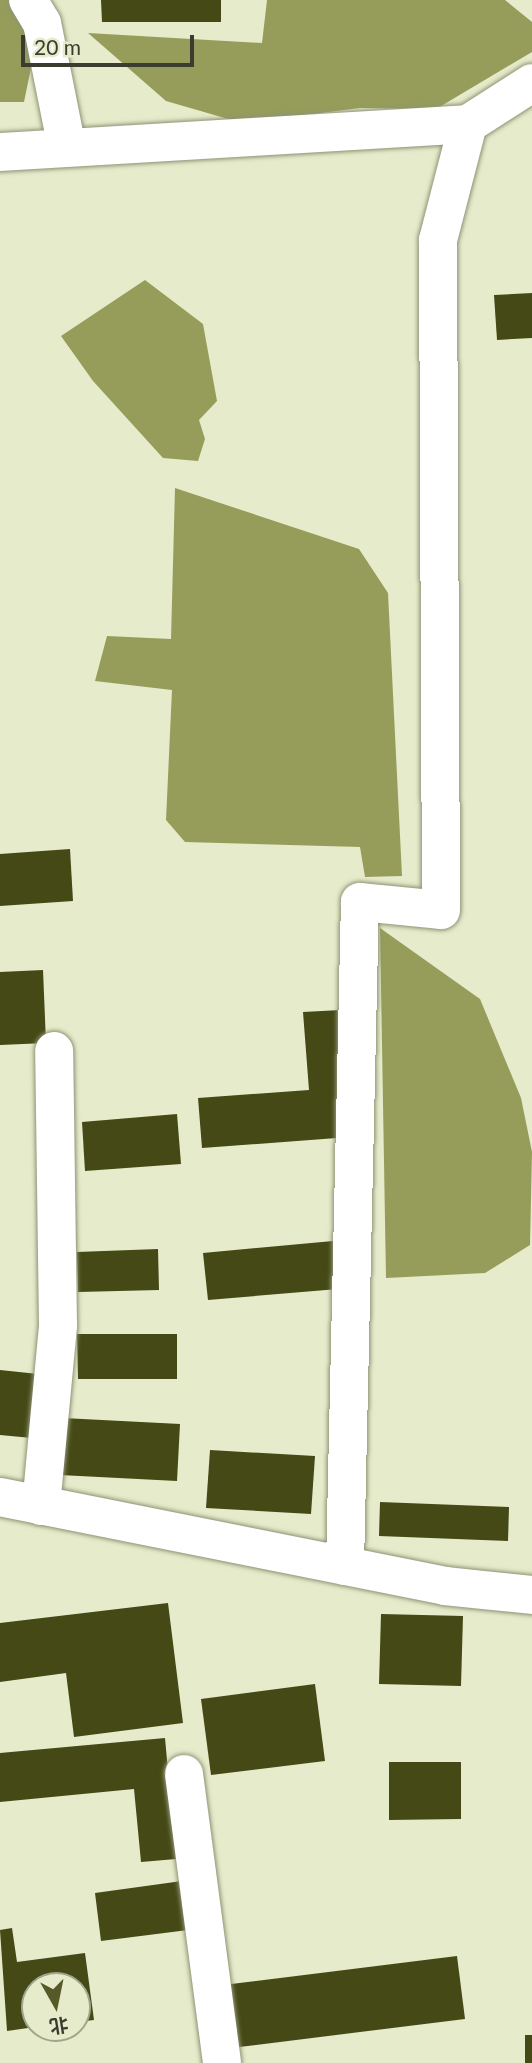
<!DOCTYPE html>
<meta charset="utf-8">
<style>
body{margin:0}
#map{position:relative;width:532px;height:2063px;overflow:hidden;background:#e6ebcb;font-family:Lato,"Noto Sans SC",sans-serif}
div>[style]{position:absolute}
.water>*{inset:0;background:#969d5a}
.building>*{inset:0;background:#444915}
.roads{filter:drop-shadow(0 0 2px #8f9375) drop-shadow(0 0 2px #8f9375)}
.minor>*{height:38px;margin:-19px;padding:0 19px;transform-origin:19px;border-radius:19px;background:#fff}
span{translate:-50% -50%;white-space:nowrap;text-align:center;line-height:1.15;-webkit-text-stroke:7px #e6ebcb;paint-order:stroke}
.north{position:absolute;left:21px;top:1972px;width:70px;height:70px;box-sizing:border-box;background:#e6ebcb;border:2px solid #a2a58d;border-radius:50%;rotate:171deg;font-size:19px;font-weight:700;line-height:28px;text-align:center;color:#3b3c30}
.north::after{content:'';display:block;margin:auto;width:24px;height:32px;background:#555a28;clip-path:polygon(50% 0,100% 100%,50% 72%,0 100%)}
.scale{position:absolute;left:21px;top:35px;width:173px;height:32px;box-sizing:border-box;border:4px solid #3b3c30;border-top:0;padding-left:9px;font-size:21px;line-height:24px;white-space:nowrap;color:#3b3c30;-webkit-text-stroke:5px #e6ebcb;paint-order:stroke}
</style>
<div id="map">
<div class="water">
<i style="clip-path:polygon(0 0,14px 0,29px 24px,32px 63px,24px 102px,0 102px)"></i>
<i style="clip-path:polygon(267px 0,505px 0,532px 22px,532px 52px,436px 109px,360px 108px,242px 123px,166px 101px,88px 33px,262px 43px)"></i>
<i style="clip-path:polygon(145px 280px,203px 324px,217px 401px,199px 420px,205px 439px,198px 461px,163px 458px,93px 381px,61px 336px)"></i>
<i style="clip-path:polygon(175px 488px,359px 549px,388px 593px,402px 876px,365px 877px,360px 847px,185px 842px,166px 820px,172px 690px,95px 681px,107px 636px,171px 639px)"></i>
<i style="clip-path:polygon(380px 928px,480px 999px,521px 1098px,532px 1152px,530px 1245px,485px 1273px,386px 1278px)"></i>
</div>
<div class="building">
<i style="clip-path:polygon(101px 0,221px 0,221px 22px,102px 22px)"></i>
<i style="clip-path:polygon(532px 293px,532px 338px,497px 340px,494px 295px)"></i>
<i style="clip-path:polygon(70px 849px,73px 901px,0 906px,0 854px)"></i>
<i style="clip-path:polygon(43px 970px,46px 1043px,0 1045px,0 972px)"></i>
<i style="clip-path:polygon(341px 1010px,350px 1137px,202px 1148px,198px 1098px,309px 1090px,303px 1012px)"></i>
<i style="clip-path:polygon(177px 1114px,181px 1164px,85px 1171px,82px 1122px)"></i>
<i style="clip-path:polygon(333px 1241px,338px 1289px,208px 1300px,203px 1253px)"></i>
<i style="clip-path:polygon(158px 1249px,159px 1290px,78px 1292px,77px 1252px)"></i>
<i style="clip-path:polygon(77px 1334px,177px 1334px,177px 1379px,78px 1379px)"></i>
<i style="clip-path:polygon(0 1370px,38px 1374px,32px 1438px,0 1435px)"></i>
<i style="clip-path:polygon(63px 1418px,180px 1424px,177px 1481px,60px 1475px)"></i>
<i style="clip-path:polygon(210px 1450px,315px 1456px,311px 1514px,206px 1508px)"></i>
<i style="clip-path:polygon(380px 1502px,509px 1507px,508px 1541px,379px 1536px)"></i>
<i style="clip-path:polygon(168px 1603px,183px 1723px,74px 1737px,66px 1673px,0 1682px,0 1623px)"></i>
<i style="clip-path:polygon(381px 1614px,463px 1616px,461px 1686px,379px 1684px)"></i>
<i style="clip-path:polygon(315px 1684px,325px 1761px,211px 1775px,201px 1699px)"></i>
<i style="clip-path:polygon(165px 1738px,176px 1859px,141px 1862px,134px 1789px,0 1802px,0 1753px)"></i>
<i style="clip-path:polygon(389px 1762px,461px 1762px,461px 1819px,389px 1820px)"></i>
<i style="clip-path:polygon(182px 1881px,188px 1930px,101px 1941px,95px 1893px)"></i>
<i style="clip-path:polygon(12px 1928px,17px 1962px,85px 1953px,94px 2020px,77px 2022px,77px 1986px,35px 1986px,35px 2027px,7px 2031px,0 1930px)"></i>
<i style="clip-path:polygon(457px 1956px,465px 2019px,231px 2048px,223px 1985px)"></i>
<i style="clip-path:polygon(525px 2035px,532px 2035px,532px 2063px,525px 2063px)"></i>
</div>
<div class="roads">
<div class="minor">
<i style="left:28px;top:0;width:27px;rotate:59deg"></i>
<i style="left:42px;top:23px;width:127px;rotate:78.7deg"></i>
<i style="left:0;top:152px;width:469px;rotate:-3.4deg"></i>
<i style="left:468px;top:124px;width:76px;rotate:-32.6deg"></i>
<i style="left:0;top:1497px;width:454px;rotate:11.3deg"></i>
<i style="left:445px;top:1586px;width:87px;rotate:5.9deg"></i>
<i style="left:41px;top:1506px;width:182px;rotate:-84.6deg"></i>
<i style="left:58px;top:1325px;width:274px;rotate:-90.8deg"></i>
<i style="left:345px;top:1566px;width:664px;rotate:-88.71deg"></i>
<i style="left:360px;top:902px;width:81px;rotate:5.6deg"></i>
<i style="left:441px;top:910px;width:670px;rotate:-90.26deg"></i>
<i style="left:438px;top:240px;width:120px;rotate:-75.5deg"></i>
<i style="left:184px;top:1774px;width:291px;rotate:82.5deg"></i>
</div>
</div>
<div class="north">北</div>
<div class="scale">20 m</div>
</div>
